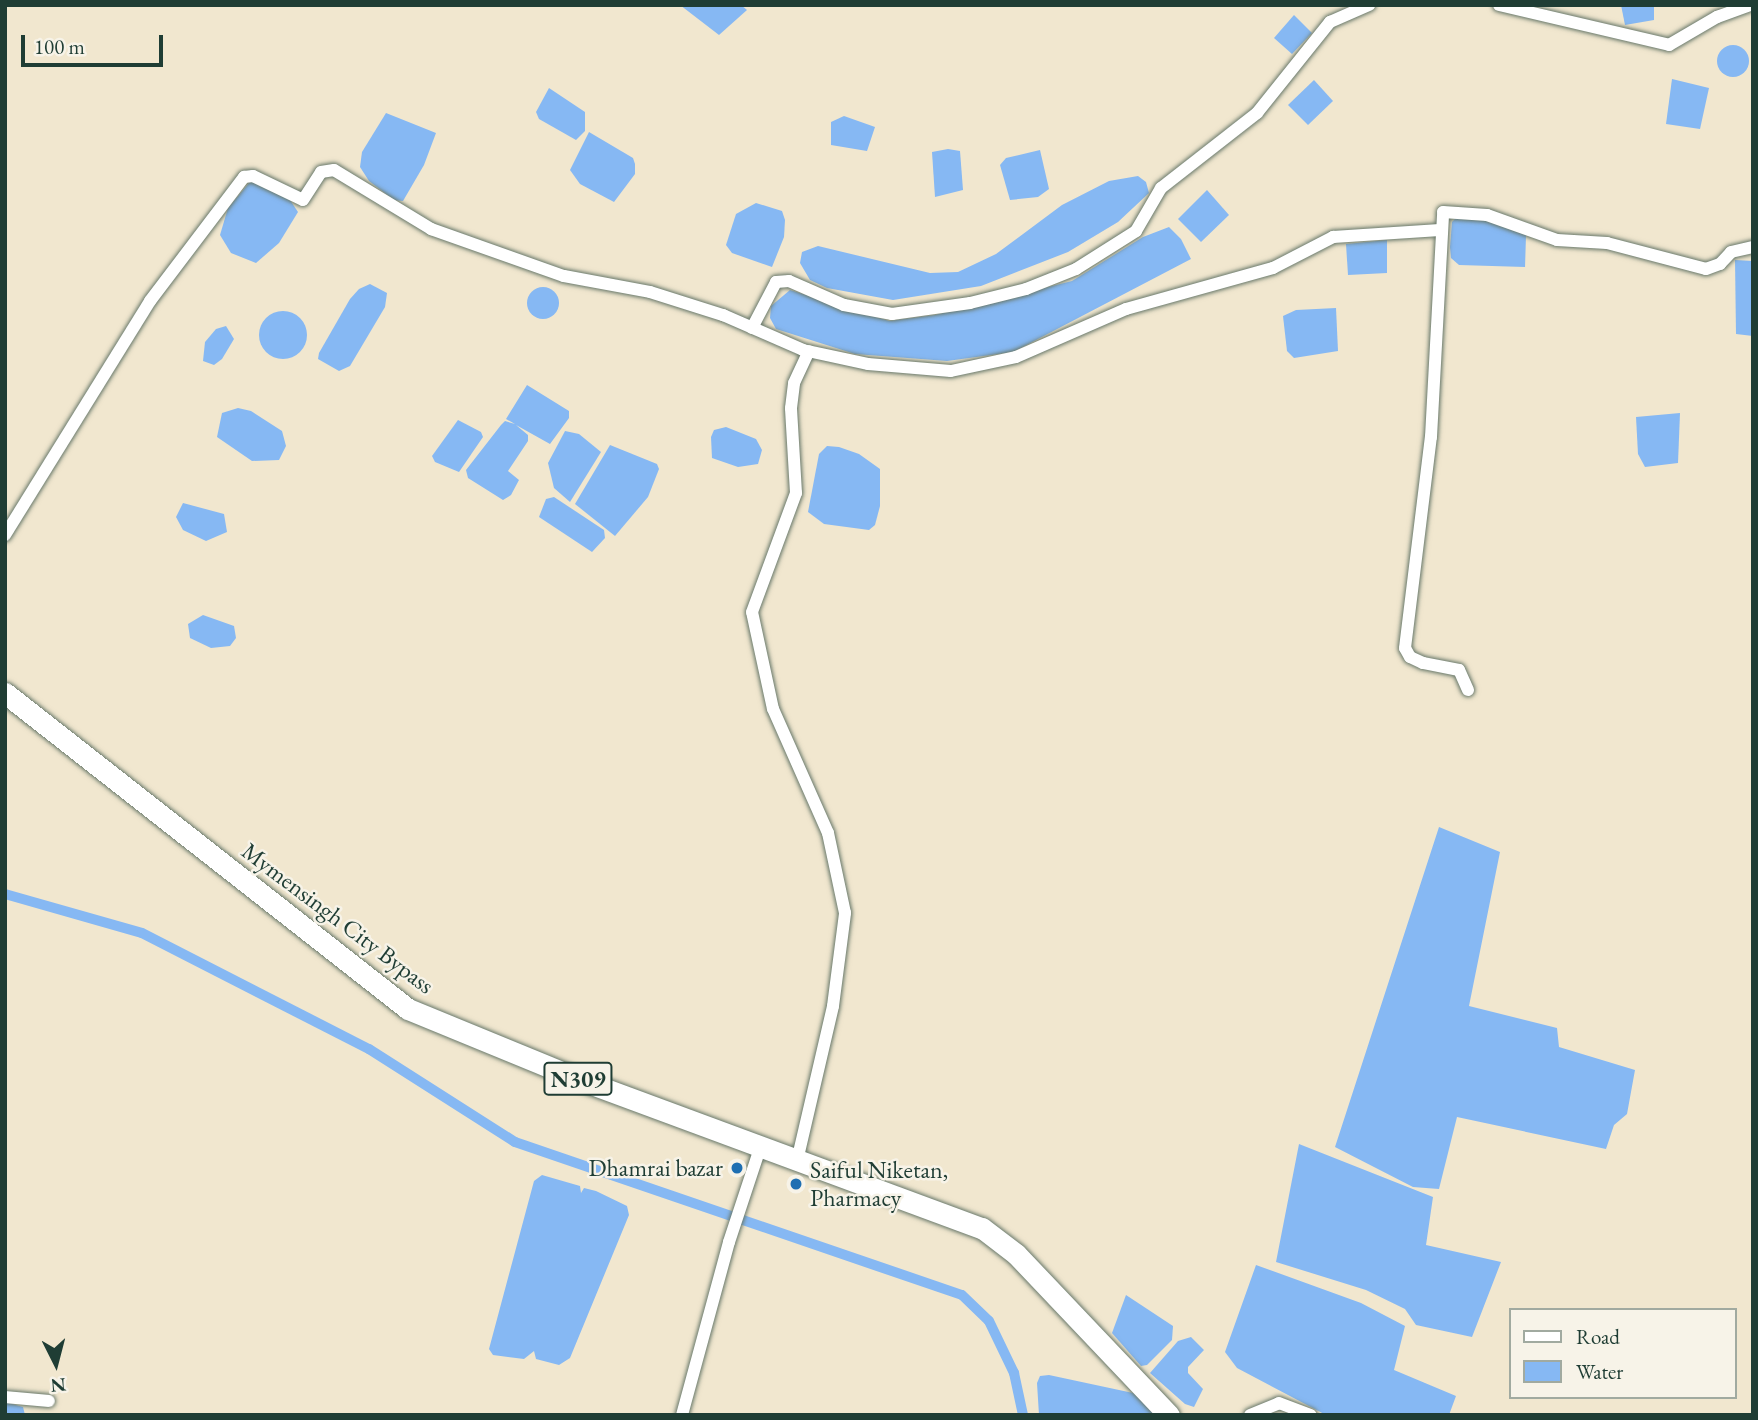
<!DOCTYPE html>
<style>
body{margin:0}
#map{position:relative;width:1758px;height:1420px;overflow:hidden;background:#f1e7cf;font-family:"EB Garamond",serif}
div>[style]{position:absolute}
.water>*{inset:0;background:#86b8f3}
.round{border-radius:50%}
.canal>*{height:10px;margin:-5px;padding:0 5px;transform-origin:5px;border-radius:5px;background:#86b8f3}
.roads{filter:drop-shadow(0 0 2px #68786a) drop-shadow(0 0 2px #68786a)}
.street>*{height:12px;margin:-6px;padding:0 6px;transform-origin:6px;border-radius:6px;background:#fff}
.highway>*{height:21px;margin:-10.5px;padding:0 10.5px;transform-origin:10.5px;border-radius:10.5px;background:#fff}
.dots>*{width:19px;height:19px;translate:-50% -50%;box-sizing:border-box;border:4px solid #f7f3e8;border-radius:50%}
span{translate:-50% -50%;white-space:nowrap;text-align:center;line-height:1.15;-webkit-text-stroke:5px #f7f3e8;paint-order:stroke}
.shield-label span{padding:2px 5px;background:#f7f3e8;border:2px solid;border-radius:5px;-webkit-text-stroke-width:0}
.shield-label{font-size:23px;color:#1f3d34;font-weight:700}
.street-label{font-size:24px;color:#1f3d34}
.poi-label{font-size:24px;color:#1f3d34}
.right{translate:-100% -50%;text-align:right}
.left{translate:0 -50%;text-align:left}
.frame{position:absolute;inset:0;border:7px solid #1f3d34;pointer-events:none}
.legend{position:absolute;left:1509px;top:1308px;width:228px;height:91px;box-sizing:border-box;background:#f7f3e8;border:2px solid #a1aaa0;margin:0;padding:9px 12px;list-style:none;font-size:21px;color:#1f3d34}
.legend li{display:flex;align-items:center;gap:14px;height:35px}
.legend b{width:35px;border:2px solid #a1aaa0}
.north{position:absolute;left:21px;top:1329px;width:70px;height:70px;-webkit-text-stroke:5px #f7f3e8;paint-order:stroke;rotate:174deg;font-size:19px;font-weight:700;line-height:28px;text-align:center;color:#1f3d34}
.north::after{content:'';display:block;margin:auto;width:24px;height:32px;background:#1f3d34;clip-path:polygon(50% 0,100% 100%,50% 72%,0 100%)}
.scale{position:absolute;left:21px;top:35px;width:142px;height:32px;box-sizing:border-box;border:4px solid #1f3d34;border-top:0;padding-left:9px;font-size:21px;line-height:24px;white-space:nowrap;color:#1f3d34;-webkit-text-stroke:5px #f7f3e8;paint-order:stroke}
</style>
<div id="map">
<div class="water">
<i style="clip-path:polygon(680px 5px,741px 5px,747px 10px,719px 35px)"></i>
<i style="clip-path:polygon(1621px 5px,1654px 5px,1654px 20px,1625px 25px)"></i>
<i style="clip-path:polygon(1294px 15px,1312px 33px,1292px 54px,1274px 38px)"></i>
<i class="round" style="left:1717px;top:45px;width:32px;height:32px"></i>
<i style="clip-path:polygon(1672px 79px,1709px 88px,1700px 129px,1666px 124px)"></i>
<i style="clip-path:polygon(1314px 80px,1333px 101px,1308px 125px,1288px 105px)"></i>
<i style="clip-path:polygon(549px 88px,585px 112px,585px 131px,576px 140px,539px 119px,536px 112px)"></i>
<i style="clip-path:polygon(386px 113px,436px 133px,424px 165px,403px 201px,394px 200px,369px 181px,360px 167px,362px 152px)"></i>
<i style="clip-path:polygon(844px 116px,875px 127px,867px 151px,831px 145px,831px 122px)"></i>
<i style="clip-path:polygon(589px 132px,633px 158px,635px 164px,635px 174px,614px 202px,580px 184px,570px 170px)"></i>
<i style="clip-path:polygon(948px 149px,960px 151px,963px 190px,935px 197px,932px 152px)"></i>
<i style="clip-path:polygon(1040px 150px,1049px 189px,1038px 197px,1010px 200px,1000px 165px,1006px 158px)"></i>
<i style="clip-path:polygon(1138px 176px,1146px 182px,1149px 193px,1118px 222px,1068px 252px,981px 286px,893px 300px,827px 288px,810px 280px,800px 263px,802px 252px,818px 246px,930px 273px,958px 272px,996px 254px,1062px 205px,1109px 181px)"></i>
<i style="clip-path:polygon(250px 182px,260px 182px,288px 197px,298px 212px,279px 243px,256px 263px,231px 253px,220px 235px,228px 208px)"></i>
<i style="clip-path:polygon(1207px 190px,1229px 215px,1201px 242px,1178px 219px)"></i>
<i style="clip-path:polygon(756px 203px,782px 211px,785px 220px,784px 237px,772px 267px,732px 253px,726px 245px,736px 214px)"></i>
<i style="clip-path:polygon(1457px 217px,1486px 219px,1526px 235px,1525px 267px,1459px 265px,1451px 258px,1450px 247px,1452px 222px)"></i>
<i style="clip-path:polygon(1169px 227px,1181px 239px,1191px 259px,1013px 352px,947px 361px,855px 354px,776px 329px,770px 318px,771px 306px,790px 290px,889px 321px,935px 315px,1072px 281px,1143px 237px)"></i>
<i style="clip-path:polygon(1387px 240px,1387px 273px,1348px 275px,1346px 244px)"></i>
<i style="clip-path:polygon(1735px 260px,1753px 261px,1753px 336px,1736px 334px)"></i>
<i style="clip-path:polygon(370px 284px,387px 293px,385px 307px,350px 366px,339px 371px,318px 359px,319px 353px,350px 299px,359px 289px)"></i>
<i class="round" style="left:527px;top:287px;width:32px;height:32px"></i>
<i style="clip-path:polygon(1336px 308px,1338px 351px,1294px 358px,1287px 351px,1283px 316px,1296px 310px)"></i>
<i class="round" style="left:259px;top:311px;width:48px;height:48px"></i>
<i style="clip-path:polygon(226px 326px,234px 339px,222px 359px,214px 365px,203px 361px,205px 342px,216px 329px)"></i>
<i style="clip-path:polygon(527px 385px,569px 411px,569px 418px,550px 444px,516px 425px,528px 435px,528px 441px,508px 471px,519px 480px,511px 495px,503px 500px,468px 478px,466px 470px,501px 425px,505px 421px,515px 424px,506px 419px)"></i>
<i style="clip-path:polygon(238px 408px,251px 411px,282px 431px,286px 446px,279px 460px,252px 461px,217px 437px,222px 413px)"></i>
<i style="clip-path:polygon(1680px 413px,1678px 463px,1645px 467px,1638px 454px,1636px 417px)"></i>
<i style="clip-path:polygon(458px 420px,481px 432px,483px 437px,459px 472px,435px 462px,432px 456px)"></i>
<i style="clip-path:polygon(726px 427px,756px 439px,762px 450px,758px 464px,738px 467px,712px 458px,711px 437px,714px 430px)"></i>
<i style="clip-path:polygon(565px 431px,579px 434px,601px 452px,570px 502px,554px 488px,548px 463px)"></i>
<i style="clip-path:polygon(610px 445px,657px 464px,659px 469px,648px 497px,615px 536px,575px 504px)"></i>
<i style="clip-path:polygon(839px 447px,859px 454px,880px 469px,880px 506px,875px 525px,869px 530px,824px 524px,808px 512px,819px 454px,827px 446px)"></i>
<i style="clip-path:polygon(554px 497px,604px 530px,605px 538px,592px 552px,539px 517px,546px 499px)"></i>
<i style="clip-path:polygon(183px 503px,224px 514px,227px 532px,206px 541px,183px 530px,176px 517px)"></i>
<i style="clip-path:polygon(203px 615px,234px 626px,236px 638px,230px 646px,211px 648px,190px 638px,188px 624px)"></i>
<i style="clip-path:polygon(1439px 827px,1500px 852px,1469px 1006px,1557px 1028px,1559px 1047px,1635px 1070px,1627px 1114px,1614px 1125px,1606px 1149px,1457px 1117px,1439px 1189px,1413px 1187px,1335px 1147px)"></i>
<i style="clip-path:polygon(1299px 1144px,1433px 1197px,1426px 1245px,1501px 1262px,1472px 1337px,1416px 1325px,1405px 1309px,1366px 1290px,1276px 1262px)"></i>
<i style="clip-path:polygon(542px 1175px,580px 1186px,581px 1193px,584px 1188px,596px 1191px,627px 1206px,629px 1215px,570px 1358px,559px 1365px,536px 1359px,534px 1351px,524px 1359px,493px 1355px,489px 1349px,534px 1181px)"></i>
<i style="clip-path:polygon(1256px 1265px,1361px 1303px,1405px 1326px,1394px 1370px,1456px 1396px,1449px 1415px,1326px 1415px,1237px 1368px,1225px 1352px)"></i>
<i style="clip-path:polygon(1126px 1295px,1173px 1326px,1172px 1340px,1147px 1365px,1141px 1366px,1112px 1333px)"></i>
<i style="clip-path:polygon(1191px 1337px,1204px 1350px,1188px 1367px,1188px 1373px,1203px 1389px,1194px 1407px,1185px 1404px,1150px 1373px,1178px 1341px)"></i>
<i style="clip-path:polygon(1049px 1375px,1133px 1393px,1157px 1415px,1039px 1415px,1037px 1383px,1040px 1376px)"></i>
<i style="clip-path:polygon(5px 1402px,23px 1407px,25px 1415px,5px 1415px)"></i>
</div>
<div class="canal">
<i style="left:5px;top:894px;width:142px;rotate:15.9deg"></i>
<i style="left:142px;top:933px;width:255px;rotate:27.1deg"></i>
<i style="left:369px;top:1049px;width:173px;rotate:32.5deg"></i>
<i style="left:515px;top:1142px;width:472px;rotate:18.9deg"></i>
<i style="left:962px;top:1295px;width:37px;rotate:44deg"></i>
<i style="left:989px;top:1321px;width:58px;rotate:64.3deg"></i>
<i style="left:1014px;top:1373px;width:43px;rotate:77.9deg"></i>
</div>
<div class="roads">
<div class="street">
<i style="left:1499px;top:5px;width:175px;rotate:13.2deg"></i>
<i style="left:1669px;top:45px;width:56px;rotate:-30.3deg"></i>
<i style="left:1717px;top:17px;width:35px;rotate:-20deg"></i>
<i style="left:752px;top:328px;width:52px;rotate:-62.4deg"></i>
<i style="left:776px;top:282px;width:13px;rotate:-4deg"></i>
<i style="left:789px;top:281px;width:60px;rotate:23.6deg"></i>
<i style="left:844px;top:305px;width:49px;rotate:10.6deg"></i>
<i style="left:892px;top:314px;width:79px;rotate:-8deg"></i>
<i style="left:970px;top:303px;width:58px;rotate:-14deg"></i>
<i style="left:1026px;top:289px;width:54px;rotate:-21.8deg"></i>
<i style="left:1076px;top:269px;width:71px;rotate:-32.3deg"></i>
<i style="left:1136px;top:231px;width:50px;rotate:-59.8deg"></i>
<i style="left:1161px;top:188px;width:122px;rotate:-38deg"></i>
<i style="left:1257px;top:113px;width:117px;rotate:-51.3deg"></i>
<i style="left:1330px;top:22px;width:43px;rotate:-23.6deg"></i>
<i style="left:5px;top:535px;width:275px;rotate:-58.2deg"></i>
<i style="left:150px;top:301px;width:156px;rotate:-52.8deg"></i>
<i style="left:244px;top:177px;width:9px;rotate:-6deg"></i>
<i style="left:253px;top:176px;width:55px;rotate:25.6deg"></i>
<i style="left:303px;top:200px;width:33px;rotate:-57deg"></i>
<i style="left:321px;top:172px;width:13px;rotate:-9deg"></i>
<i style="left:334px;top:170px;width:114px;rotate:31.3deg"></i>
<i style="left:431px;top:229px;width:141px;rotate:19.5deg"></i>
<i style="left:564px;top:276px;width:87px;rotate:10.5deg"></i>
<i style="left:650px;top:292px;width:77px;rotate:17.5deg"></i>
<i style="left:723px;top:315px;width:87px;rotate:23.6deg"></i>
<i style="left:803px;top:350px;width:66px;rotate:12.2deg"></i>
<i style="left:868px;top:364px;width:83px;rotate:4.8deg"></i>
<i style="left:951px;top:371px;width:66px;rotate:-12.2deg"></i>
<i style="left:1016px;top:357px;width:120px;rotate:-23.6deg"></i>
<i style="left:1126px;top:309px;width:153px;rotate:-15.6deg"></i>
<i style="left:1273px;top:268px;width:68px;rotate:-27.3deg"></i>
<i style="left:1333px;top:237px;width:107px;rotate:-3.7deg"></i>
<i style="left:1468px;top:690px;width:22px;rotate:-114deg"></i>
<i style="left:1459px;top:670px;width:37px;rotate:-169deg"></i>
<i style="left:1423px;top:663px;width:14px;rotate:-155deg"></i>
<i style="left:1410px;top:657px;width:10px;rotate:-119deg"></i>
<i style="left:1405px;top:648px;width:213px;rotate:-83deg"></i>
<i style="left:1431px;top:437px;width:225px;rotate:-86.9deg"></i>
<i style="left:1443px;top:212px;width:44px;rotate:3.9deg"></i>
<i style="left:1487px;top:215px;width:74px;rotate:19.7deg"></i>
<i style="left:1557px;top:240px;width:50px;rotate:3.4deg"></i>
<i style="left:1607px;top:243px;width:102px;rotate:14.7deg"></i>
<i style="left:1706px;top:269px;width:15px;rotate:-20deg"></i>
<i style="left:1720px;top:264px;width:16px;rotate:-47deg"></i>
<i style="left:1731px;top:252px;width:23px;rotate:-13deg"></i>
<i style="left:797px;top:1161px;width:159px;rotate:-76.9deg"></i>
<i style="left:833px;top:1006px;width:94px;rotate:-82.6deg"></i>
<i style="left:845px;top:913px;width:82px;rotate:-102deg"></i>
<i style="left:828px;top:833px;width:136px;rotate:-113.9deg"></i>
<i style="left:773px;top:709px;width:99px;rotate:-102.2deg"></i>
<i style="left:752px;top:612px;width:127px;rotate:-69.7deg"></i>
<i style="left:796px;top:493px;width:85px;rotate:-93.4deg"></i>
<i style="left:791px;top:408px;width:25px;rotate:-83deg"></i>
<i style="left:794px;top:383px;width:35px;rotate:-65deg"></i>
<i style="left:5px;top:1397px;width:44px;rotate:5.2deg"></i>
<i style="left:682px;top:1415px;width:179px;rotate:-74.8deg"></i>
<i style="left:729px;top:1242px;width:99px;rotate:-71.7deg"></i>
<i style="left:1250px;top:1415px;width:31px;rotate:-22deg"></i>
<i style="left:1279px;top:1403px;width:34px;rotate:21deg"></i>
</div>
<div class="highway">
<i style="left:5px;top:693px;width:512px;rotate:38.1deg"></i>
<i style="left:408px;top:1009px;width:187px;rotate:22.3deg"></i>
<i style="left:581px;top:1080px;width:427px;rotate:20.3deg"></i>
<i style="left:982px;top:1228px;width:43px;rotate:37.4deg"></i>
<i style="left:1016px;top:1254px;width:222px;rotate:46.5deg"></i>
</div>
</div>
<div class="dots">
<i style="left:737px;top:1168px;background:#1f6fb2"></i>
<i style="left:796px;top:1184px;background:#1f6fb2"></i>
</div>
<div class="shield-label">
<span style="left:578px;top:1079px">N309</span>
</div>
<div class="street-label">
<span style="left:338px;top:918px;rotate:37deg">Mymensingh City Bypass</span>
</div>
<div class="poi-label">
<span class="right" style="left:723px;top:1168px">Dhamrai bazar</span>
<span class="left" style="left:810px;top:1184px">Saiful Niketan,<br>Pharmacy</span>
</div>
<div class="frame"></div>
<ul class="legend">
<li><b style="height:9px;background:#fff"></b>Road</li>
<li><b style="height:19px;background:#86b8f3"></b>Water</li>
</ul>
<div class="north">N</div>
<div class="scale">100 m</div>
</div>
